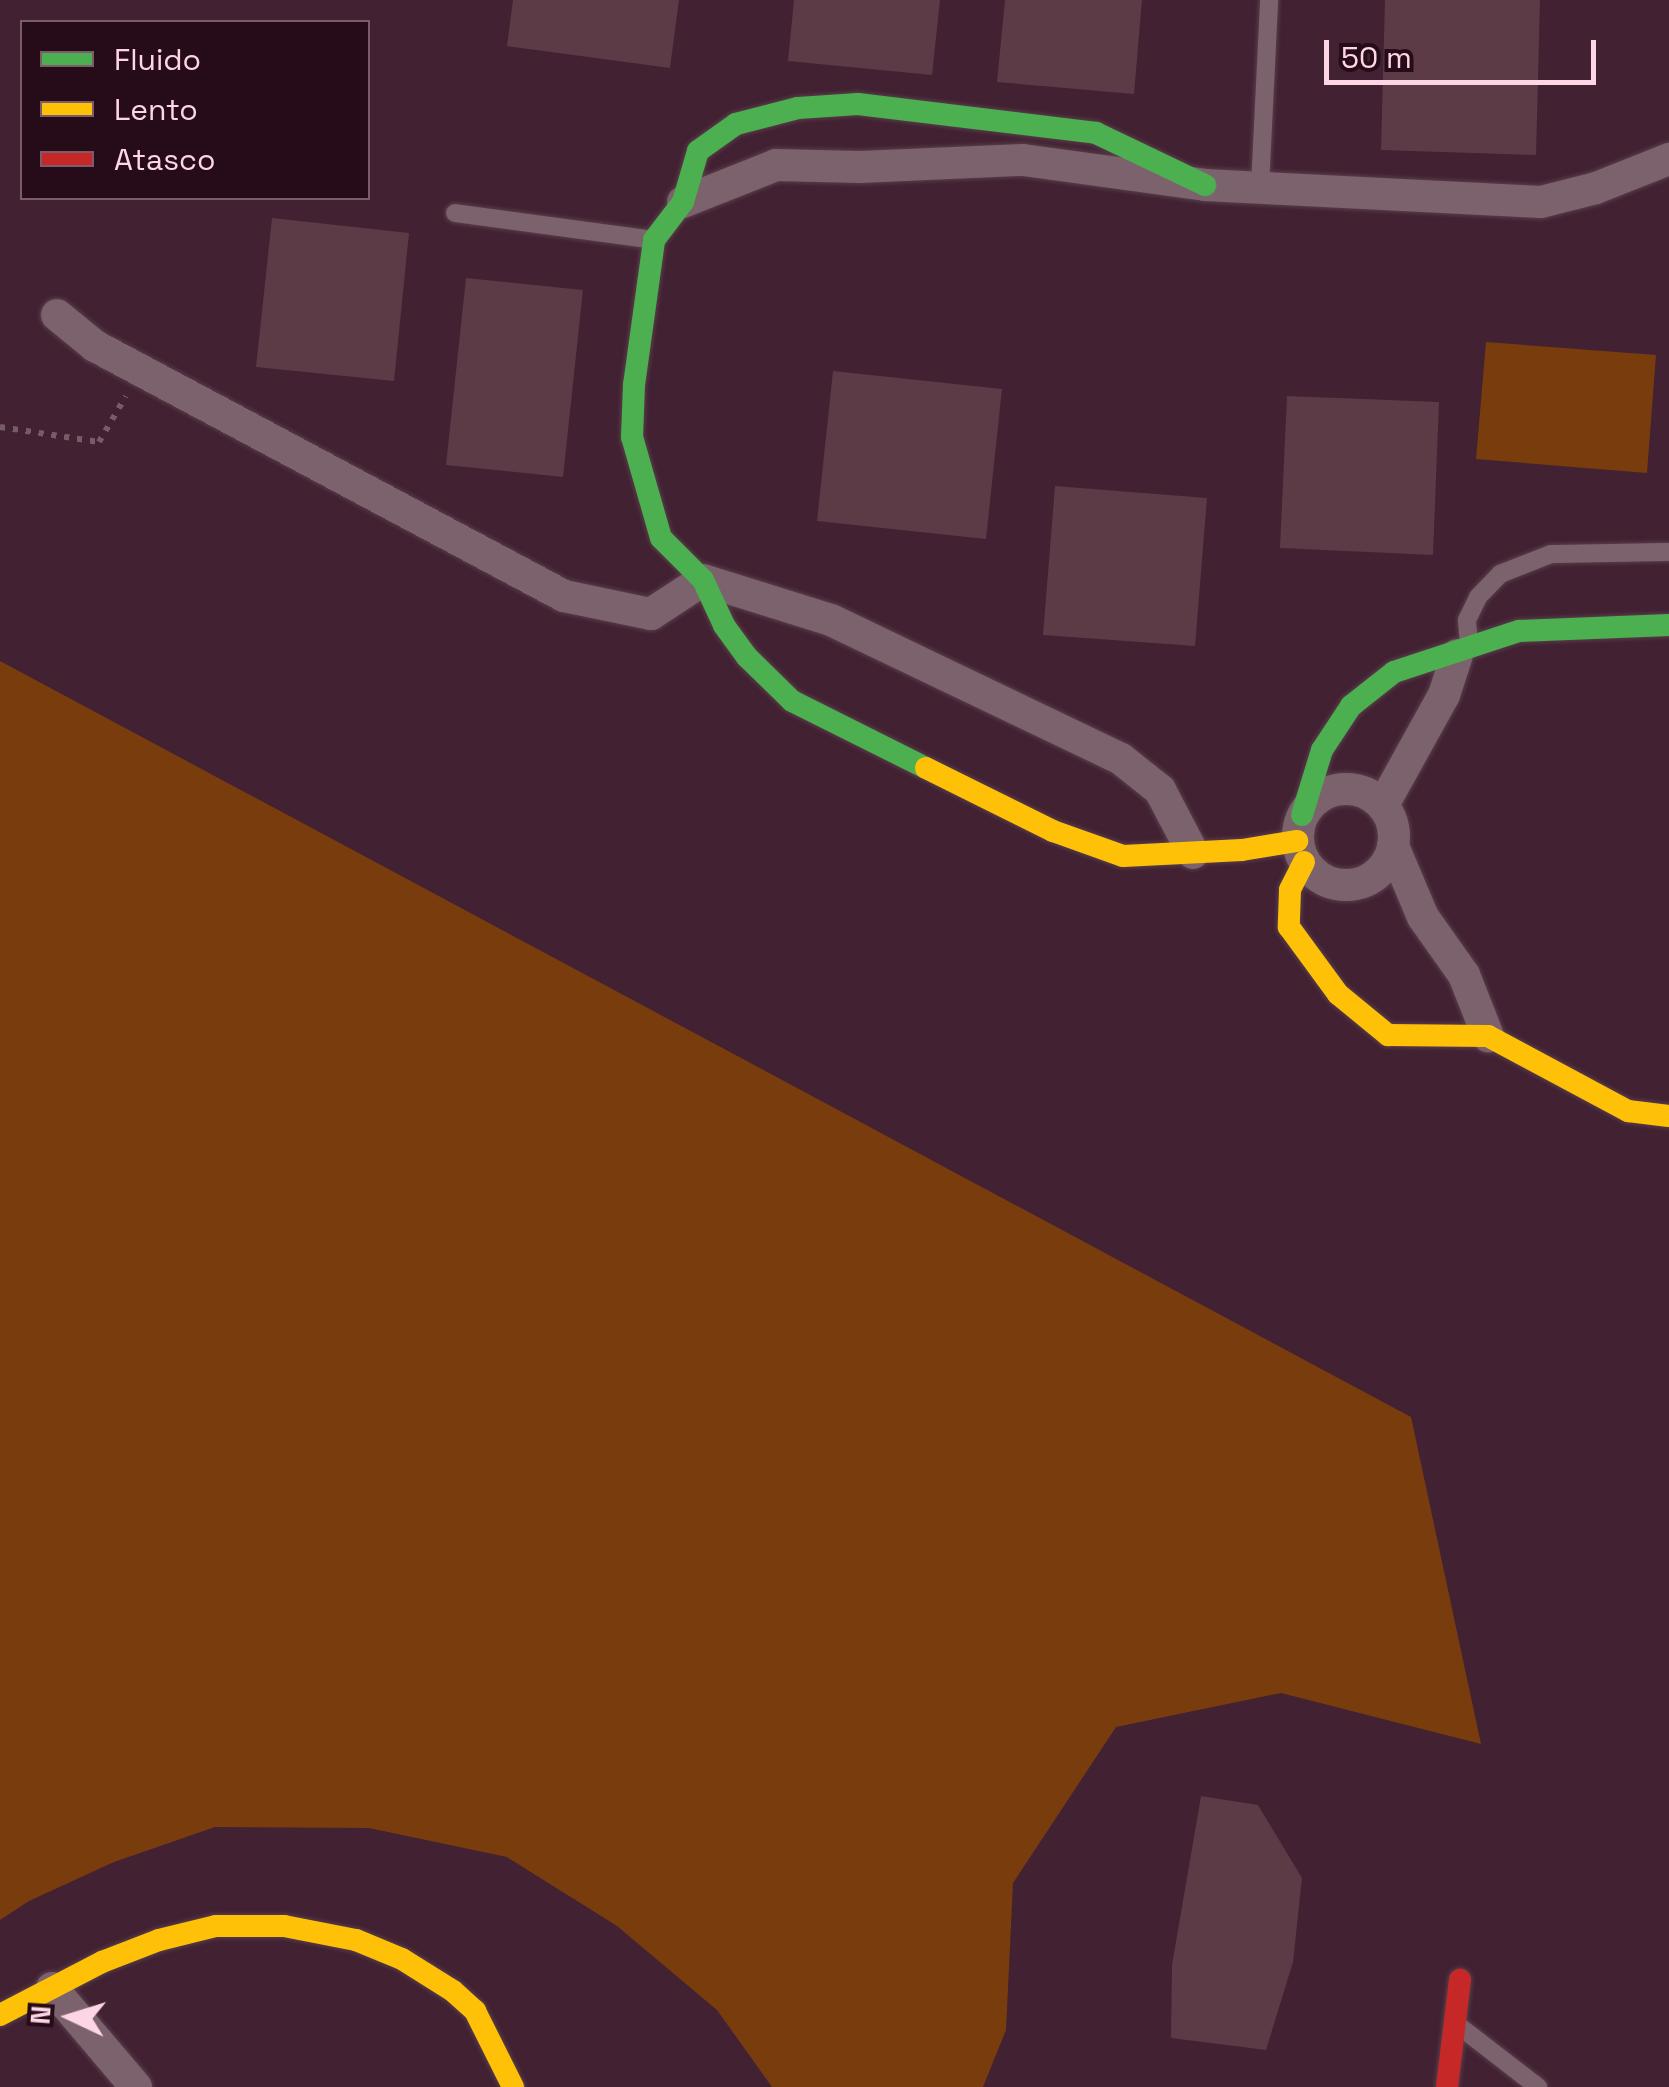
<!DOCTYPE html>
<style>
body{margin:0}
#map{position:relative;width:1669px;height:2087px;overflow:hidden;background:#422132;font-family:"Space Grotesk",sans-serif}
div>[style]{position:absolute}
.green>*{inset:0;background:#793c0d}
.building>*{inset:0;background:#5c3b46}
.path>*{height:6px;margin-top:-3px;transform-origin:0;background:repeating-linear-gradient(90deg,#755c68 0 5px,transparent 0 13px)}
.roads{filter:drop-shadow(0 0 2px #583e4a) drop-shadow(0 0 2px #583e4a)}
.lane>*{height:18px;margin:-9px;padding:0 9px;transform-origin:9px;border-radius:9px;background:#7b626d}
.street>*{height:32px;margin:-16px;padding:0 16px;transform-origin:16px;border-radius:16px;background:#7b626d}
.street>.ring{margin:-16px;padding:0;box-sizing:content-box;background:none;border:32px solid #7b626d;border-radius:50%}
.fast>*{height:22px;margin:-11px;padding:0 11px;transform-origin:11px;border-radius:11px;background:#4caf50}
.slow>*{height:22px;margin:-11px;padding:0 11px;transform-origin:11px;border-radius:11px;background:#ffc107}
.jam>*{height:22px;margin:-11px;padding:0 11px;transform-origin:11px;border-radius:11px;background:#c62828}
span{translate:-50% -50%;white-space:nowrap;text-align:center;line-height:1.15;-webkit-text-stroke:9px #260b18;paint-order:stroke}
.legend{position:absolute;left:20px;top:20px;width:350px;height:180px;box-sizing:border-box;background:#260b18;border:2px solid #7c5c6a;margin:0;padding:12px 18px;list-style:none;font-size:30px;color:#fdd5e4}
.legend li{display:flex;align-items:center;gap:20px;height:50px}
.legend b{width:50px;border:2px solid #7c5c6a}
.north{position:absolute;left:20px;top:1967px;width:100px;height:100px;-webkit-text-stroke:8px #260b18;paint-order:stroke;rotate:274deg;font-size:28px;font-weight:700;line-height:40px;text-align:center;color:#fdd5e4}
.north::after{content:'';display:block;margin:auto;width:35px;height:45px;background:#fdd5e4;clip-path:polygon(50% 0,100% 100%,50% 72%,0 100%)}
.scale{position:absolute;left:1324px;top:40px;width:272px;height:45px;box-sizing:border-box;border:5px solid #fdd5e4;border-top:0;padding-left:12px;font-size:30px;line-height:35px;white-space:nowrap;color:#fdd5e4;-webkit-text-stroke:8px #260b18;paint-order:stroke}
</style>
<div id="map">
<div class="green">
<i style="clip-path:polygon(1486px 342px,1656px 355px,1647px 473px,1476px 459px)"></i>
<i style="clip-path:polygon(0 661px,1411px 1417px,1481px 1744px,1281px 1693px,1116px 1727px,1013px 1883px,1006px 2030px,983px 2087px,772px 2087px,717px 2010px,617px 1926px,507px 1857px,369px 1828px,215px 1827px,114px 1862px,29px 1901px,0 1920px)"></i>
</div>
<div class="building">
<i style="clip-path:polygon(513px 0,679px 0,670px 68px,507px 46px)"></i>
<i style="clip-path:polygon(794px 0,940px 0,932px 75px,788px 61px)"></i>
<i style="clip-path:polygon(1005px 0,1142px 0,1134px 94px,997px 82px)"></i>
<i style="clip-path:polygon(1385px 0,1540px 0,1536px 155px,1381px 150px)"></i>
<i style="clip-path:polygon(272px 218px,409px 233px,394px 381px,256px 367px)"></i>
<i style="clip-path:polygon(466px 278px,583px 290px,563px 477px,446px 465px)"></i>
<i style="clip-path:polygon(833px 371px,1002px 389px,986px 539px,817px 521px)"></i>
<i style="clip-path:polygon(1287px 396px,1439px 402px,1433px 555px,1280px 548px)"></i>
<i style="clip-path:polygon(1055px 486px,1207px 498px,1195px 646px,1043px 635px)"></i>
<i style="clip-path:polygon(1201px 1796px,1258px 1805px,1302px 1878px,1293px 1962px,1266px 2050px,1171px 2038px,1172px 1965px)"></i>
</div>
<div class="path">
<i style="left:0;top:427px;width:100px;rotate:8.6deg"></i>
<i style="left:99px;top:442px;width:53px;rotate:-59.6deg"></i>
</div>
<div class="roads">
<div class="lane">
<i style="left:1260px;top:187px;width:187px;rotate:-87.2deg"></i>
<i style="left:455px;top:213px;width:201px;rotate:7.7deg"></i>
<i style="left:1469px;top:644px;width:24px;rotate:-95deg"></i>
<i style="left:1467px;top:620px;width:25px;rotate:-64deg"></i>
<i style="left:1478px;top:597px;width:32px;rotate:-46deg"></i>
<i style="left:1500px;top:574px;width:55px;rotate:-21.4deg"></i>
<i style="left:1551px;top:554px;width:118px;rotate:-1deg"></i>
<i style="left:1459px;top:2026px;width:100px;rotate:37.7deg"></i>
</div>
<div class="street">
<i style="left:683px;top:202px;width:100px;rotate:-21.7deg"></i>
<i style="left:776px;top:165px;width:84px;rotate:1.4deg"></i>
<i style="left:860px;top:167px;width:163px;rotate:-2.5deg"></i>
<i style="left:1023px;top:160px;width:184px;rotate:7.8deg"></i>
<i style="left:1205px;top:185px;width:336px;rotate:2.9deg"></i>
<i style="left:1541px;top:202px;width:57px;rotate:-14.3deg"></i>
<i style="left:1596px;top:188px;width:79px;rotate:-21.7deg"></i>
<i style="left:57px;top:315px;width:49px;rotate:39.2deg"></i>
<i style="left:95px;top:346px;width:531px;rotate:28.06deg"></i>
<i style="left:564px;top:596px;width:89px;rotate:11.7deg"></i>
<i style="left:651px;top:614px;width:62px;rotate:-33.2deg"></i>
<i style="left:703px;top:580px;width:134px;rotate:17.4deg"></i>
<i style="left:831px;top:620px;width:322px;rotate:25.6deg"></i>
<i style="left:1121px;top:759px;width:50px;rotate:38.5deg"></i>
<i style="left:1160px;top:790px;width:71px;rotate:62.4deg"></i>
<i class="ring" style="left:1298px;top:789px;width:64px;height:64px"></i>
<i style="left:1383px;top:805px;width:126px;rotate:-61deg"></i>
<i style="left:1444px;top:695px;width:42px;rotate:-72deg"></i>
<i style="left:1393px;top:846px;width:77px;rotate:67.1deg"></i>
<i style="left:1423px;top:917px;width:71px;rotate:54.7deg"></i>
<i style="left:1464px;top:975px;width:66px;rotate:68.5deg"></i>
<i style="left:52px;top:1988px;width:130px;rotate:49.7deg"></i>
</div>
<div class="fast">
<i style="left:926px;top:768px;width:150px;rotate:-153.4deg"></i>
<i style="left:792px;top:701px;width:63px;rotate:-135.6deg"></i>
<i style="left:747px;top:657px;width:39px;rotate:-126deg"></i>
<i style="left:724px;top:625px;width:50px;rotate:-115deg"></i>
<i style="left:703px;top:580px;width:59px;rotate:-135deg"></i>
<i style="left:661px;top:538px;width:105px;rotate:-106deg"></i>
<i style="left:632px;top:437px;width:52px;rotate:-87.8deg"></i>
<i style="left:634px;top:385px;width:146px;rotate:-82.1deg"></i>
<i style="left:654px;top:240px;width:48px;rotate:-52.7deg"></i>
<i style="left:683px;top:202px;width:53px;rotate:-73.6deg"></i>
<i style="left:698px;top:151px;width:47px;rotate:-35.4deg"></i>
<i style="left:736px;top:124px;width:64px;rotate:-14.5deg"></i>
<i style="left:798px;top:108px;width:60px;rotate:-3.8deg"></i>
<i style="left:858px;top:104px;width:240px;rotate:6.9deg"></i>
<i style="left:1096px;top:133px;width:121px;rotate:25.5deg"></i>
<i style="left:1302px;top:815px;width:68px;rotate:-72.9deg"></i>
<i style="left:1322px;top:750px;width:53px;rotate:-56.6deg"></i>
<i style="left:1351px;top:706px;width:55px;rotate:-38.3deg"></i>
<i style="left:1394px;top:672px;width:132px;rotate:-18.2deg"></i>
<i style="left:1519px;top:631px;width:150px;rotate:-2.3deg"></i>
</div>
<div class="slow">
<i style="left:926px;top:768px;width:142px;rotate:26.4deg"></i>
<i style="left:1053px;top:831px;width:74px;rotate:19.7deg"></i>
<i style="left:1123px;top:856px;width:119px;rotate:-2.9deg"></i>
<i style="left:1242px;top:850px;width:56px;rotate:-9.3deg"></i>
<i style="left:1304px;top:862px;width:31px;rotate:117deg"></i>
<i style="left:1290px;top:890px;width:37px;rotate:92deg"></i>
<i style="left:1289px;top:927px;width:83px;rotate:53.8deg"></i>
<i style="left:1338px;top:994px;width:65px;rotate:39.4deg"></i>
<i style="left:1388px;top:1035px;width:100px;rotate:0.6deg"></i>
<i style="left:1488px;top:1036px;width:159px;rotate:28.2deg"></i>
<i style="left:1628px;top:1111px;width:41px;rotate:7deg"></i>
<i style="left:0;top:2015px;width:115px;rotate:-27.5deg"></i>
<i style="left:102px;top:1962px;width:61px;rotate:-21.1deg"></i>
<i style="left:159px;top:1940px;width:59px;rotate:-13.8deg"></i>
<i style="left:216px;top:1926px;width:68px"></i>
<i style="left:284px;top:1926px;width:73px;rotate:11deg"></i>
<i style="left:356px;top:1940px;width:50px;rotate:22.4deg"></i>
<i style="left:402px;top:1959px;width:60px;rotate:32.1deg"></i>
<i style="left:453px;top:1991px;width:30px;rotate:42deg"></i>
<i style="left:475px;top:2011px;width:85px;rotate:63.4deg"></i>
</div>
<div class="jam">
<i style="left:1447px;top:2087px;width:108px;rotate:-83.1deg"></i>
</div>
</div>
<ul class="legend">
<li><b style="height:12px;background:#4caf50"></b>Fluido</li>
<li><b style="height:12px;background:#ffc107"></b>Lento</li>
<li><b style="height:12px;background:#c62828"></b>Atasco</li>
</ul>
<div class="north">N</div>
<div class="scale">50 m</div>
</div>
